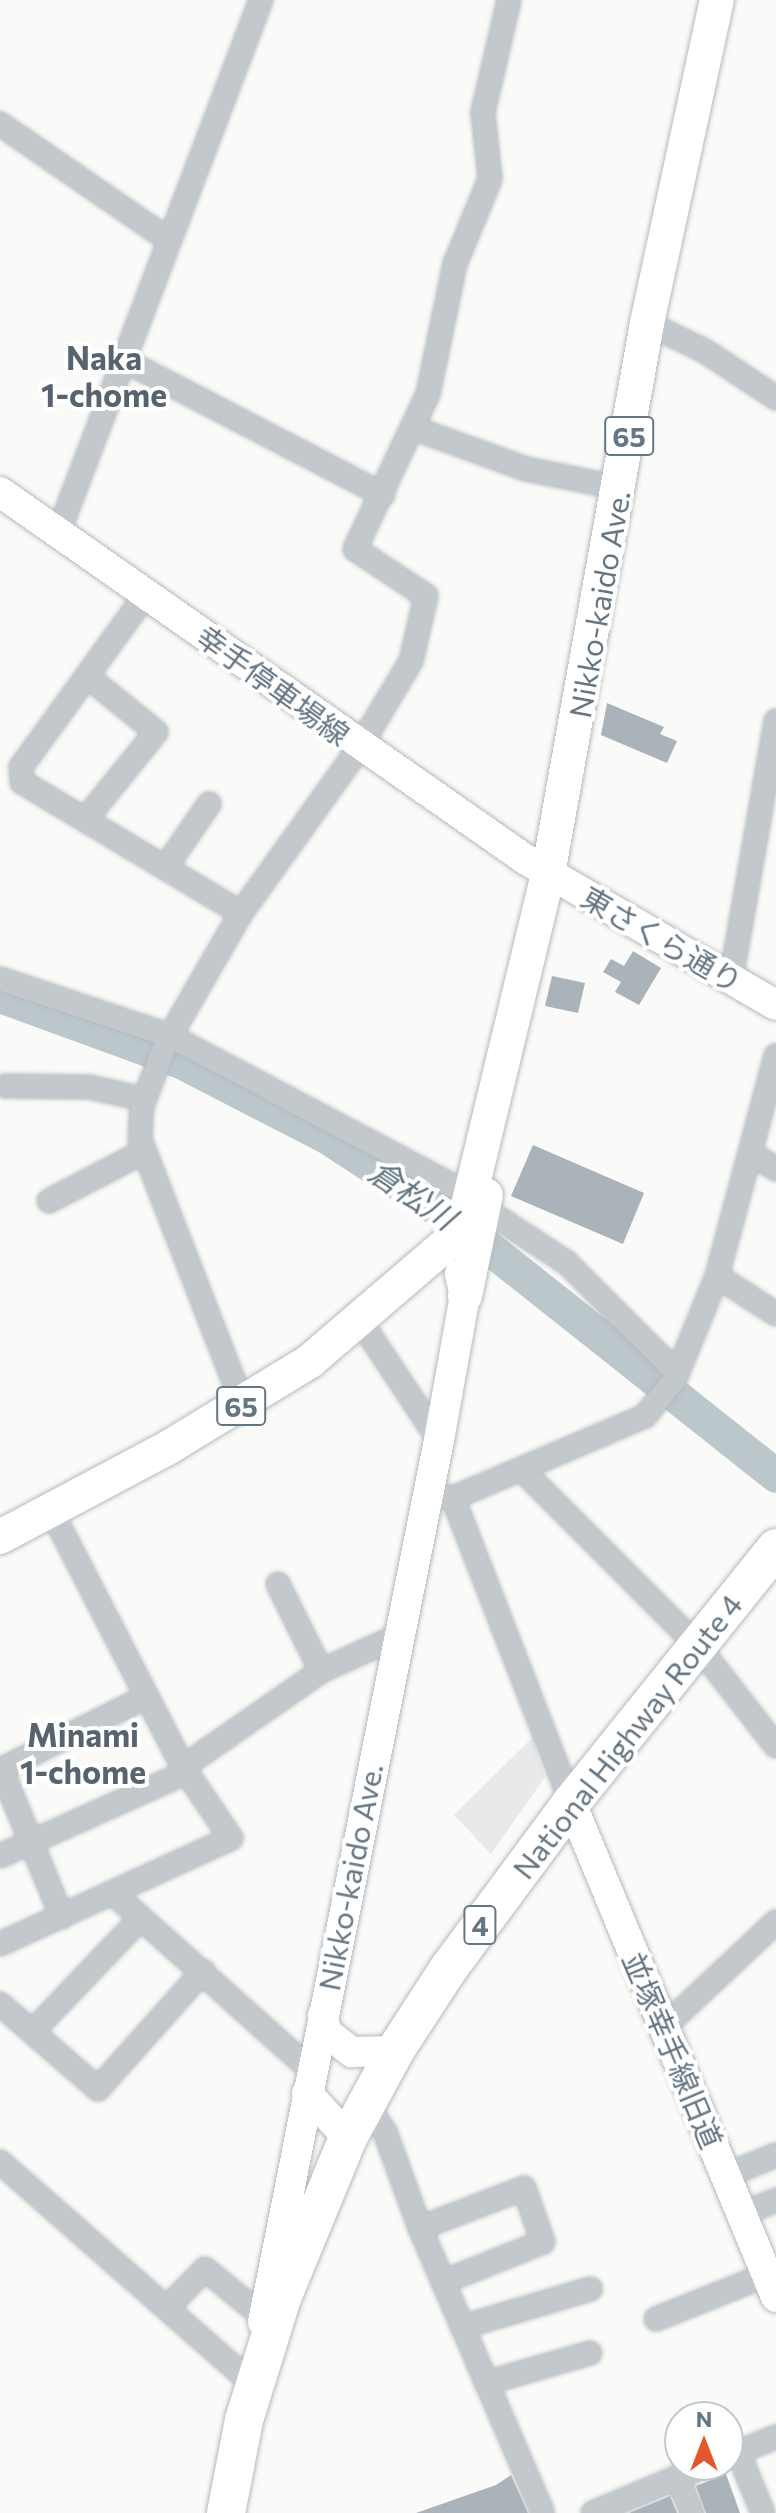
<!DOCTYPE html>
<meta charset="utf-8">
<style>
body{margin:0}
#map{position:relative;width:776px;height:2513px;overflow:hidden;background:#fafaf8;font-family:Commissioner,"Noto Sans JP",sans-serif}
div>[style]{position:absolute}
.built>*{inset:0;background:#e8e9e9}
.river>*{height:34px;margin:-17px;padding:0 17px;transform-origin:17px;border-radius:17px;background:#bbc7cb}
.building>*{inset:0;background:#aab3b9}
.roads{filter:drop-shadow(0 0 2px #b3babf) drop-shadow(0 0 2px #b3babf)}
.street>*{height:22px;margin:-11px;padding:0 11px;transform-origin:11px;border-radius:11px;background:#c3c8cc}
.secondary>*{height:30px;margin:-15px;padding:0 15px;transform-origin:15px;border-radius:15px;background:#fff}
.primary>*{height:34px;margin:-17px;padding:0 17px;transform-origin:17px;border-radius:17px;background:#fff}
.highway>*{height:38px;margin:-19px;padding:0 19px;transform-origin:19px;border-radius:19px;background:#fff}
span{translate:-50% -50%;white-space:nowrap;text-align:center;line-height:1.15;-webkit-text-stroke:8px #fff;paint-order:stroke}
.shield-label span{padding:2px 6px;background:#fff;border:2px solid;border-radius:6px;-webkit-text-stroke-width:0}
.shield-label{font-size:28px;color:#657683;font-weight:700}
.street-label{font-size:30px;color:#657683}
.neighbourhood-label{font-size:32px;color:#57646e;font-weight:700}
.water-label{font-size:32px;color:#60757c;font-style:italic}
.north{position:absolute;left:664px;top:2401px;width:80px;height:80px;box-sizing:border-box;background:#fff;border:2px solid #c1c8cd;border-radius:50%;rotate:0deg;font-size:22px;font-weight:700;line-height:32px;text-align:center;color:#657683}
.north::after{content:'';display:block;margin:auto;width:28px;height:36px;background:#e4572e;clip-path:polygon(50% 0,100% 100%,50% 72%,0 100%)}
</style>
<div id="map">
<div class="built">
<i style="clip-path:polygon(532px 1738px,545px 1777px,491px 1854px,454px 1815px)"></i>
</div>
<div class="river">
<i style="left:0;top:996px;width:190px;rotate:20deg"></i>
<i style="left:179px;top:1061px;width:166px;rotate:27.2deg"></i>
<i style="left:327px;top:1137px;width:148px;rotate:33.2deg"></i>
<i style="left:451px;top:1218px;width:415px;rotate:38.4deg"></i>
</div>
<div class="building">
<i style="clip-path:polygon(607px 703px,664px 727px,660px 734px,677px 741px,667px 763px,601px 735px)"></i>
<i style="clip-path:polygon(633px 951px,661px 968px,639px 1005px,615px 992px,621px 982px,603px 972px,611px 959px,624px 966px)"></i>
<i style="clip-path:polygon(552px 976px,585px 983px,578px 1013px,545px 1006px)"></i>
<i style="clip-path:polygon(533px 1145px,644px 1193px,623px 1244px,511px 1196px)"></i>
<i style="clip-path:polygon(726px 2474px,740px 2513px,706px 2513px,696px 2486px)"></i>
<i style="clip-path:polygon(511px 2475px,528px 2513px,416px 2513px,496px 2485px)"></i>
<i style="clip-path:polygon(670px 2496px,677px 2513px,629px 2513px)"></i>
</div>
<div class="roads">
<div class="street">
<i style="left:0;top:124px;width:201px;rotate:34.5deg"></i>
<i style="left:647px;top:323px;width:64px;rotate:25.8deg"></i>
<i style="left:705px;top:351px;width:85px;rotate:33.5deg"></i>
<i style="left:122px;top:359px;width:294px;rotate:27.5deg"></i>
<i style="left:413px;top:428px;width:120px;rotate:19.9deg"></i>
<i style="left:526px;top:469px;width:96px;rotate:11.4deg"></i>
<i style="left:59px;top:531px;width:568px;rotate:-69.17deg"></i>
<i style="left:147px;top:593px;width:215px;rotate:125.9deg"></i>
<i style="left:21px;top:767px;width:15px;rotate:86deg"></i>
<i style="left:22px;top:782px;width:255px;rotate:30.9deg"></i>
<i style="left:85px;top:820px;width:113px;rotate:-51.1deg"></i>
<i style="left:156px;top:732px;width:87px;rotate:-141deg"></i>
<i style="left:165px;top:868px;width:78px;rotate:-55.5deg"></i>
<i style="left:0;top:979px;width:179px;rotate:18.5deg"></i>
<i style="left:170px;top:1036px;width:342px;rotate:27.9deg"></i>
<i style="left:731px;top:979px;width:262px;rotate:-80.1deg"></i>
<i style="left:6px;top:1086px;width:83px;rotate:0.7deg"></i>
<i style="left:89px;top:1087px;width:56px;rotate:12.3deg"></i>
<i style="left:752px;top:1154px;width:28px;rotate:32deg"></i>
<i style="left:49px;top:1201px;width:108px;rotate:-27.5deg"></i>
<i style="left:483px;top:1208px;width:100px;rotate:33.2deg"></i>
<i style="left:567px;top:1263px;width:156px;rotate:45deg"></i>
<i style="left:717px;top:1276px;width:70px;rotate:32.8deg"></i>
<i style="left:361px;top:1322px;width:141px;rotate:56.5deg"></i>
<i style="left:243px;top:1405px;width:285px;rotate:-111.2deg"></i>
<i style="left:140px;top:1139px;width:33px;rotate:-87deg"></i>
<i style="left:142px;top:1106px;width:67px;rotate:-69.1deg"></i>
<i style="left:166px;top:1043px;width:150px;rotate:-60deg"></i>
<i style="left:241px;top:913px;width:203px;rotate:-54.4deg"></i>
<i style="left:359px;top:748px;width:101px;rotate:-59.1deg"></i>
<i style="left:411px;top:661px;width:67px;rotate:-77deg"></i>
<i style="left:426px;top:596px;width:85px;rotate:-146.5deg"></i>
<i style="left:355px;top:549px;width:171px;rotate:-64.8deg"></i>
<i style="left:428px;top:394px;width:133px;rotate:-78.3deg"></i>
<i style="left:455px;top:264px;width:92px;rotate:-67.6deg"></i>
<i style="left:490px;top:179px;width:67px;rotate:-96deg"></i>
<i style="left:483px;top:112px;width:115px;rotate:-76.9deg"></i>
<i style="left:522px;top:1470px;width:247px;rotate:45deg"></i>
<i style="left:697px;top:1645px;width:128px;rotate:52deg"></i>
<i style="left:428px;top:1493px;width:25px;rotate:11deg"></i>
<i style="left:453px;top:1498px;width:209px;rotate:-23.1deg"></i>
<i style="left:645px;top:1416px;width:48px;rotate:-51deg"></i>
<i style="left:675px;top:1379px;width:111px;rotate:-67.8deg"></i>
<i style="left:717px;top:1276px;width:228px;rotate:-75deg"></i>
<i style="left:453px;top:1498px;width:327px;rotate:68.8deg"></i>
<i style="left:278px;top:1584px;width:97px;rotate:63.7deg"></i>
<i style="left:183px;top:1767px;width:168px;rotate:-34.8deg"></i>
<i style="left:321px;top:1671px;width:85px;rotate:-24.4deg"></i>
<i style="left:1px;top:1769px;width:160px;rotate:67.6deg"></i>
<i style="left:0;top:1770px;width:163px;rotate:-26.6deg"></i>
<i style="left:0;top:1856px;width:205px;rotate:-24.2deg"></i>
<i style="left:114px;top:1894px;width:264px;rotate:41.8deg"></i>
<i style="left:0;top:1944px;width:254px;rotate:-24.6deg"></i>
<i style="left:231px;top:1838px;width:86px;rotate:-124.1deg"></i>
<i style="left:183px;top:1767px;width:289px;rotate:-117.2deg"></i>
<i style="left:0;top:2004px;width:130px;rotate:40.9deg"></i>
<i style="left:98px;top:2089px;width:158px;rotate:-48.3deg"></i>
<i style="left:663px;top:2028px;width:155px;rotate:-43.2deg"></i>
<i style="left:33px;top:2031px;width:156px;rotate:-46.3deg"></i>
<i style="left:366px;top:2103px;width:35px;rotate:57deg"></i>
<i style="left:385px;top:2132px;width:102px;rotate:70deg"></i>
<i style="left:420px;top:2228px;width:310px;rotate:66.7deg"></i>
<i style="left:0;top:2162px;width:338px;rotate:41.3deg"></i>
<i style="left:725px;top:2176px;width:55px;rotate:-22.4deg"></i>
<i style="left:742px;top:2214px;width:37px;rotate:-22deg"></i>
<i style="left:420px;top:2228px;width:111px;rotate:-21deg"></i>
<i style="left:524px;top:2188px;width:57px;rotate:70.6deg"></i>
<i style="left:543px;top:2242px;width:108px;rotate:158.2deg"></i>
<i style="left:167px;top:2308px;width:54px;rotate:-45.7deg"></i>
<i style="left:205px;top:2269px;width:74px;rotate:39.5deg"></i>
<i style="left:656px;top:2319px;width:118px;rotate:-21.8deg"></i>
<i style="left:462px;top:2327px;width:134px;rotate:-16.5deg"></i>
<i style="left:486px;top:2383px;width:108px;rotate:-16.1deg"></i>
<i style="left:738px;top:2452px;width:66px;rotate:67.7deg"></i>
<i style="left:728px;top:2456px;width:52px;rotate:-21.6deg"></i>
<i style="left:677px;top:2477px;width:39px;rotate:67deg"></i>
<i style="left:593px;top:2513px;width:124px;rotate:-22.8deg"></i>
</div>
<div class="secondary">
<i style="left:0;top:492px;width:641px;rotate:34.96deg"></i>
<i style="left:525px;top:859px;width:290px;rotate:30.2deg"></i>
<i style="left:571px;top:1803px;width:535px;rotate:67.46deg"></i>
<i style="left:323px;top:2015px;width:17px;rotate:80deg"></i>
<i style="left:326px;top:2032px;width:33px;rotate:38deg"></i>
<i style="left:352px;top:2052px;width:43px;rotate:-1.3deg"></i>
<i style="left:307px;top:2093px;width:61px;rotate:47.7deg"></i>
<i style="left:263px;top:2322px;width:899px;rotate:-78.72deg"></i>
<i style="left:439px;top:1440px;width:146px;rotate:-79.8deg"></i>
<i style="left:465px;top:1296px;width:23px;rotate:-103deg"></i>
</div>
<div class="primary">
<i style="left:465px;top:1296px;width:103px;rotate:-78.3deg"></i>
<i style="left:0;top:1537px;width:194px;rotate:-28deg"></i>
<i style="left:171px;top:1446px;width:163px;rotate:-31.4deg"></i>
<i style="left:310px;top:1361px;width:183px;rotate:-40.6deg"></i>
<i style="left:449px;top:1242px;width:42px;rotate:-62.8deg"></i>
<i style="left:468px;top:1205px;width:341px;rotate:-76.4deg"></i>
<i style="left:548px;top:874px;width:560px;rotate:-79.81deg"></i>
<i style="left:647px;top:323px;width:330px;rotate:-77.8deg"></i>
</div>
<div class="highway">
<i style="left:226px;top:2513px;width:95px;rotate:-79deg"></i>
<i style="left:244px;top:2420px;width:128px;rotate:-72.7deg"></i>
<i style="left:282px;top:2298px;width:173px;rotate:-67.6deg"></i>
<i style="left:348px;top:2138px;width:99px;rotate:-61.6deg"></i>
<i style="left:395px;top:2051px;width:99px;rotate:-57deg"></i>
<i style="left:449px;top:1968px;width:205px;rotate:-53.5deg"></i>
<i style="left:571px;top:1803px;width:327px;rotate:-51.2deg"></i>
</div>
</div>
<div class="shield-label">
<span style="left:629px;top:436px">65</span>
<span style="left:241px;top:1406px">65</span>
<span style="left:480px;top:1925px">4</span>
</div>
<div class="street-label">
<span style="left:599px;top:604px;rotate:-80deg">Nikko-kaido Ave.</span>
<span style="left:273px;top:685px;rotate:36deg">幸手停車場線</span>
<span style="left:662px;top:939px;rotate:30deg">東さくら通り</span>
<span style="left:627px;top:1736px;rotate:-52deg">National Highway Route 4</span>
<span style="left:350px;top:1877px;rotate:-79deg">Nikko-kaido Ave.</span>
<span style="left:673px;top:2050px;rotate:67deg">並塚幸手線旧道</span>
</div>
<div class="neighbourhood-label">
<span style="left:104px;top:376px">Naka<br>1-chome</span>
<span style="left:83px;top:1753px">Minami<br>1-chome</span>
</div>
<div class="water-label">
<span style="left:413px;top:1194px;rotate:34deg">倉松川</span>
</div>
<div class="north">N</div>
</div>
